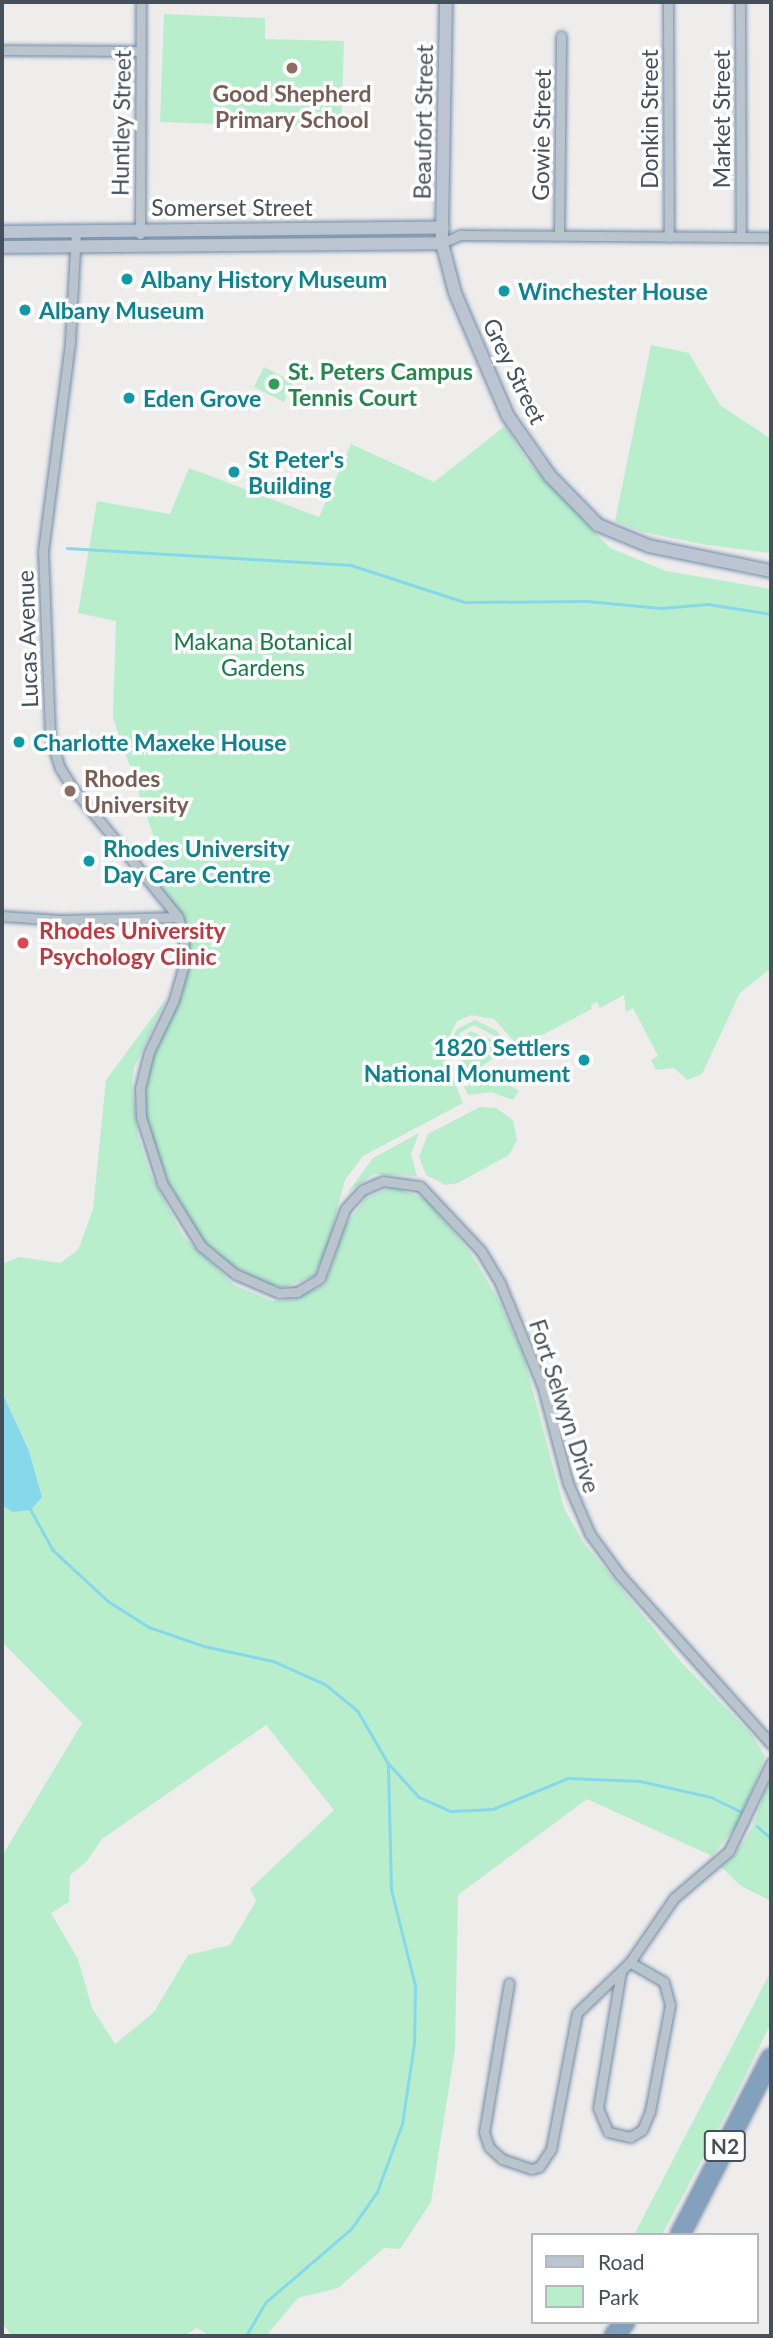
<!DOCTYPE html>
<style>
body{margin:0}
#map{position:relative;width:773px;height:2338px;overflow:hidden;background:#efecec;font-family:Lato,sans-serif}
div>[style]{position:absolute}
.green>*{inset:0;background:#b9eecd}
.water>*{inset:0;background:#86d8eb}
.stream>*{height:2.5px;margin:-1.25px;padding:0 1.25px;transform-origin:1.25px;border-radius:1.25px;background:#86d8eb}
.roads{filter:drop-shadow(0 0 2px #6f8ba8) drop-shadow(0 0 2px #6f8ba8)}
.street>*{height:9px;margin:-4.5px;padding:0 4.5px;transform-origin:4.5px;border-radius:4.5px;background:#bac4cc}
.secondary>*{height:12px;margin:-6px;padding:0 6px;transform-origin:6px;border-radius:6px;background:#bac5d1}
.highway>*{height:18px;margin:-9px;padding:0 9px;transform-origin:9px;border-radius:9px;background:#83a0bc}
.dots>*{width:19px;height:19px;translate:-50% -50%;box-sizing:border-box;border:4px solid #fff;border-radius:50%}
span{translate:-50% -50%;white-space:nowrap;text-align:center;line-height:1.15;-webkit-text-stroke:7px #fff;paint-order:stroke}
.shield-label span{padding:2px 5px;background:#fff;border:2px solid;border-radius:5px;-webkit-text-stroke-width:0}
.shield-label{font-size:21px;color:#45505a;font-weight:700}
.education-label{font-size:23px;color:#785e54;font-weight:700}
.left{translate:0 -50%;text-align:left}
.street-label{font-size:23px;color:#45505a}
.culture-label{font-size:23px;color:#0d838f;font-weight:700}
.right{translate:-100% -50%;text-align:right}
.leisure-label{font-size:23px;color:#27864d;font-weight:700}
.park-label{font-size:23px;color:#167a47}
.health-label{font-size:23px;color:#be3a42;font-weight:700}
.frame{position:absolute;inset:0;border:4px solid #45505a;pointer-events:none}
.legend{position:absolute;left:531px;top:2233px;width:228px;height:91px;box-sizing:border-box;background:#fff;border:2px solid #b5b9bd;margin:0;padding:9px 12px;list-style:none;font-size:21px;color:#45505a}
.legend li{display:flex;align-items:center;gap:14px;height:35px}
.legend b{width:35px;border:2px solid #b5b9bd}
</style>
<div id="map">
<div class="green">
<i style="clip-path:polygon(164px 14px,265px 18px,265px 39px,344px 41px,341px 128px,160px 122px)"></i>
<i style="clip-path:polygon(651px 345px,689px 353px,720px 405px,771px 439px,771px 553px,707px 545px,642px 532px,615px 521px)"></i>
<i style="clip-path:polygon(264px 367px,293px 382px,284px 402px,254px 387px)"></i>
<i style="clip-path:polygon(505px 426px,527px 461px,610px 548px,666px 571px,771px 589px,771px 968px,740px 993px,702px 1074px,687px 1080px,674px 1068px,656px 1070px,651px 1060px,658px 1056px,633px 1008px,626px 1012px,624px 995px,600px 1008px,597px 1002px,591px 1005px,592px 1009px,519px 1047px,494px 1019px,471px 1015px,457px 1021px,442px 1051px,463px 1103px,363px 1156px,345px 1180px,326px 1251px,313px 1276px,285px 1287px,266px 1284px,228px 1263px,203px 1240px,168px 1182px,144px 1114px,149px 1063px,177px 1004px,187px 973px,189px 941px,184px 918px,157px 882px,165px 870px,113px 717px,116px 621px,78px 613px,97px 501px,170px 514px,189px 468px,319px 517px,351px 444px,434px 482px)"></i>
<i style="clip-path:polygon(evenodd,166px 999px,134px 1068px,132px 1086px,138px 1136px,150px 1173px,183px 1236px,234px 1285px,272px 1301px,293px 1300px,326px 1284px,345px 1226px,366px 1198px,393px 1187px,426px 1199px,472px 1255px,498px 1299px,524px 1358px,564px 1508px,583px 1542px,682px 1663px,752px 1735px,765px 1756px,740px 1821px,712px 1856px,587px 1799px,458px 1895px,455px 2049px,431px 2202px,400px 2249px,384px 2248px,338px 2288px,298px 2298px,266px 2336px,210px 2336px,197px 2328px,183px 2336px,12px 2336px,2px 2323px,2px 1856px,82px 1723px,2px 1642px,2px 1505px,12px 1512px,42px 1497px,29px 1451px,2px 1392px,2px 1264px,19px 1257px,60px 1263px,78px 1250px,93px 1209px,106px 1080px,166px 999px,266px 1725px,334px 1810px,250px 1889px,256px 1901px,230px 1945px,188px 1955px,154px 2012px,115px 2044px,92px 2008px,78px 1959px,51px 1913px,69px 1902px,70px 1875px,87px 1861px,102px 1839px,266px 1725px)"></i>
<i style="clip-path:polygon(475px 1020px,497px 1031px,514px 1054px,508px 1058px,496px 1037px,474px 1025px,460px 1033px,450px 1060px,450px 1042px,457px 1029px)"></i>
<i style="clip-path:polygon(470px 1031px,492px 1040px,498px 1055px,468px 1076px,460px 1062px,483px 1050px,474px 1042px,458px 1057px,461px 1040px)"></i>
<i style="clip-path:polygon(503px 1066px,506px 1070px,498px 1079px,519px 1091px,513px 1100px,491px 1092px,468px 1095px,464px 1087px)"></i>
<i style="clip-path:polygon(480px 1107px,496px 1108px,513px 1120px,517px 1140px,509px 1155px,458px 1183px,445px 1185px,426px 1175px,419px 1157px,428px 1134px)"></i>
<i style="clip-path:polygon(419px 1133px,411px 1154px,417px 1176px,374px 1174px,348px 1192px,373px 1158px)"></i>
<i style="clip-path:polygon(771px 1776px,771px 1901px,741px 1886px,721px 1867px,736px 1854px,752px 1828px)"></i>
<i style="clip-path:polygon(771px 1971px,771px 2023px,733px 2101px,662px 2235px,634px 2235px)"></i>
</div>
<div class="water">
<i style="clip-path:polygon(2px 1392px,29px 1451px,42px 1497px,31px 1510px,12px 1512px,2px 1505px)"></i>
</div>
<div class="stream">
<i style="left:67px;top:548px;width:285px;rotate:3.4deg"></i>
<i style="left:351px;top:565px;width:120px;rotate:18deg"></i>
<i style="left:465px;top:602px;width:122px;rotate:-0.5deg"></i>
<i style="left:587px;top:601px;width:74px;rotate:5.4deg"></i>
<i style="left:661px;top:608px;width:47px;rotate:-4.9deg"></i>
<i style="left:708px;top:604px;width:64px;rotate:9deg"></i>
<i style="left:31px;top:1510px;width:46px;rotate:61.2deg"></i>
<i style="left:53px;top:1550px;width:75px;rotate:42.8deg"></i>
<i style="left:108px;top:1601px;width:49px;rotate:32.4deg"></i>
<i style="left:149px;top:1627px;width:58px;rotate:19.1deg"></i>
<i style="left:204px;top:1646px;width:71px;rotate:12.3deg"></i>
<i style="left:273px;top:1661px;width:57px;rotate:23.9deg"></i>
<i style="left:325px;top:1684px;width:43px;rotate:39.3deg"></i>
<i style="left:358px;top:1711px;width:60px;rotate:60deg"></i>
<i style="left:388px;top:1763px;width:46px;rotate:47.6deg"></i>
<i style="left:419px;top:1797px;width:35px;rotate:24deg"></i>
<i style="left:451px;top:1811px;width:42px;rotate:-2.7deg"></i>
<i style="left:493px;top:1809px;width:81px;rotate:-22.5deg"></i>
<i style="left:568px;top:1778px;width:72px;rotate:2.4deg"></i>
<i style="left:640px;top:1781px;width:73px;rotate:12.7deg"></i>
<i style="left:711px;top:1797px;width:37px;rotate:26deg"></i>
<i style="left:757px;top:1826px;width:18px;rotate:41deg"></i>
<i style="left:246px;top:2336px;width:39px;rotate:-60deg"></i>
<i style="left:266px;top:2302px;width:112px;rotate:-40.7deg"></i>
<i style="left:351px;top:2229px;width:45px;rotate:-54.9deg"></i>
<i style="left:377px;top:2192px;width:72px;rotate:-69.8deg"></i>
<i style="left:402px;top:2124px;width:81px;rotate:-81.5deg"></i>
<i style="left:414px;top:2044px;width:58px;rotate:-89deg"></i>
<i style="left:415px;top:1986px;width:99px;rotate:-104deg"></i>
<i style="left:391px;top:1890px;width:126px;rotate:-91.4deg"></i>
</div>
<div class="roads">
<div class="street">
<i style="left:668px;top:2px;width:235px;rotate:89.8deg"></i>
<i style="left:740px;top:2px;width:234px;rotate:89.8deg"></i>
<i style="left:2px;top:50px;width:139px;rotate:0.4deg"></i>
<i style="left:76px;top:231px;width:112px;rotate:93.1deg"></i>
<i style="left:70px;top:343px;width:210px;rotate:97.4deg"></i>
<i style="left:43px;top:551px;width:185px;rotate:87.8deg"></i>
<i style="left:50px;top:736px;width:34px;rotate:73deg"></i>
<i style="left:60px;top:768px;width:22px;rotate:58deg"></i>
<i style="left:72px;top:787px;width:168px;rotate:50.8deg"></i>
<i style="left:178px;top:917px;width:23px;rotate:75deg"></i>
<i style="left:184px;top:939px;width:29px;rotate:92deg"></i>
<i style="left:183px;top:968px;width:35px;rotate:106deg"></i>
<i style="left:173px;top:1002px;width:55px;rotate:115.6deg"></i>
<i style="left:149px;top:1052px;width:37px;rotate:104deg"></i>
<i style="left:140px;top:1088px;width:29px;rotate:88deg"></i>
<i style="left:141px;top:1117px;width:69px;rotate:72.3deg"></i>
<i style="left:162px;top:1183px;width:74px;rotate:58.2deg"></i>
<i style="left:201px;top:1246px;width:44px;rotate:39.5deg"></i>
<i style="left:235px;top:1274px;width:48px;rotate:23.4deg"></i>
<i style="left:279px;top:1293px;width:18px;rotate:-3deg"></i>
<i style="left:297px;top:1292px;width:27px;rotate:-31deg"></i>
<i style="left:320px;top:1278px;width:73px;rotate:-70.1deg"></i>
<i style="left:345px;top:1209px;width:25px;rotate:-48deg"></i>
<i style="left:362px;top:1190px;width:23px;rotate:-23deg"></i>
<i style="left:383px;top:1181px;width:37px;rotate:8deg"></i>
<i style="left:420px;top:1186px;width:89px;rotate:46.8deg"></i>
<i style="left:481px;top:1251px;width:37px;rotate:59deg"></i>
<i style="left:500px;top:1283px;width:113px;rotate:67.7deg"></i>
<i style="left:543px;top:1388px;width:98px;rotate:75.3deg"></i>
<i style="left:568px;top:1483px;width:56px;rotate:66.7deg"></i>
<i style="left:590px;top:1534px;width:51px;rotate:53.8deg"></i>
<i style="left:620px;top:1575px;width:227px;rotate:48.2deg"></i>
<i style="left:140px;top:234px;width:232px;rotate:-89.8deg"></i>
<i style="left:559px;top:235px;width:199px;rotate:-89.4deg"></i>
<i style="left:442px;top:243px;width:20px;rotate:-24deg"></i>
<i style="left:460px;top:235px;width:311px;rotate:0.4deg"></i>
<i style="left:2px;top:916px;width:59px;rotate:3.9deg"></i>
<i style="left:61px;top:920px;width:117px;rotate:-1.5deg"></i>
<i style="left:621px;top:1971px;width:139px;rotate:99.5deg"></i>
<i style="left:598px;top:2108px;width:26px;rotate:67deg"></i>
<i style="left:608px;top:2132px;width:23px;rotate:13deg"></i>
<i style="left:630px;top:2137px;width:14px;rotate:-30deg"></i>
<i style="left:642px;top:2130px;width:21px;rotate:-67deg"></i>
<i style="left:650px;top:2111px;width:108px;rotate:-79.3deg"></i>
<i style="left:670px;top:2005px;width:24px;rotate:-105deg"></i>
<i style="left:664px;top:1982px;width:39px;rotate:-150deg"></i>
<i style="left:509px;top:1983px;width:151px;rotate:99.5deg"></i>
<i style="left:484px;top:2132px;width:16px;rotate:72deg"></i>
<i style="left:489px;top:2147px;width:18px;rotate:43deg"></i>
<i style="left:502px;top:2159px;width:31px;rotate:19deg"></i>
<i style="left:531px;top:2169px;width:8px;rotate:-14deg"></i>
<i style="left:539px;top:2167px;width:22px;rotate:-56deg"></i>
<i style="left:551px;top:2149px;width:138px;rotate:-79.2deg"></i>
<i style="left:577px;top:2013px;width:74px;rotate:-43.9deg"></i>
<i style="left:630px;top:1962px;width:78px;rotate:-55.5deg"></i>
<i style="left:674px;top:1898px;width:72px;rotate:-40.5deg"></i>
<i style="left:729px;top:1851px;width:98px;rotate:-64.5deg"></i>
</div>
<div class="secondary">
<i style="left:446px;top:2px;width:241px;rotate:91deg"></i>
<i style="left:442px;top:243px;width:52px;rotate:75.4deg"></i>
<i style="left:455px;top:293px;width:134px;rotate:66.7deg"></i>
<i style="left:508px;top:416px;width:73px;rotate:55deg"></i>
<i style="left:550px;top:476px;width:69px;rotate:45.6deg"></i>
<i style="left:598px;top:525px;width:55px;rotate:22.4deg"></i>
<i style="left:649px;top:546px;width:125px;rotate:11.6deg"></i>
<i style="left:2px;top:232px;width:441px;rotate:-0.6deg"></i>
<i style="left:2px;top:247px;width:440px;rotate:-0.5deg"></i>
</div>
<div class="highway">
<i style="left:680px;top:2235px;width:199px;rotate:-62.8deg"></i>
<i style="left:614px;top:2336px;width:18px;rotate:-52deg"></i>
</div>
</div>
<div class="dots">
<i style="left:292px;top:68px;background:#8d6e63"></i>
<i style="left:127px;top:279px;background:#0f9aa8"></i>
<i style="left:504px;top:291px;background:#0f9aa8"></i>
<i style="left:25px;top:310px;background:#0f9aa8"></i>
<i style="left:274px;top:384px;background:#2e9e5b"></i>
<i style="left:129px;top:398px;background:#0f9aa8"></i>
<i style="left:234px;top:472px;background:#0f9aa8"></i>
<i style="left:19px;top:742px;background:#0f9aa8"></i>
<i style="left:70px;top:791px;background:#8d6e63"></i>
<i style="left:89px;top:861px;background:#0f9aa8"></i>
<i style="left:23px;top:943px;background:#e0444e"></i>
<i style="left:584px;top:1060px;background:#0f9aa8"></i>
</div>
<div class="shield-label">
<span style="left:725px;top:2146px">N2</span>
</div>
<div class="education-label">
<span style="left:292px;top:106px">Good Shepherd<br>Primary School</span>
<span class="left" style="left:84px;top:791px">Rhodes<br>University</span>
</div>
<div class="street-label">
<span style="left:649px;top:119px;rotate:-90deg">Donkin Street</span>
<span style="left:721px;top:119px;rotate:-90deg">Market Street</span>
<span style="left:423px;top:122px;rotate:-89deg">Beaufort Street</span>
<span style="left:121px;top:123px;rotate:-89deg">Huntley Street</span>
<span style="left:541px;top:135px;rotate:-89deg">Gowie Street</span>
<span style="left:232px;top:207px">Somerset Street</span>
<span style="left:515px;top:371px;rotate:64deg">Grey Street</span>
<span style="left:27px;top:639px;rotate:-92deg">Lucas Avenue</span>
<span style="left:565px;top:1406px;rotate:72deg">Fort Selwyn Drive</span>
</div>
<div class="culture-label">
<span class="left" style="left:141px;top:279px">Albany History Museum</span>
<span class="left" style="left:518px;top:291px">Winchester House</span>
<span class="left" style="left:39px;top:310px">Albany Museum</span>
<span class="left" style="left:143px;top:398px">Eden Grove</span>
<span class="left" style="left:248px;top:472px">St Peter's<br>Building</span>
<span class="left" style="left:33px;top:742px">Charlotte Maxeke House</span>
<span class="left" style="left:103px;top:861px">Rhodes University<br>Day Care Centre</span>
<span class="right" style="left:570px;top:1060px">1820 Settlers<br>National Monument</span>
</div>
<div class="leisure-label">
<span class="left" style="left:288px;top:384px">St. Peters Campus<br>Tennis Court</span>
</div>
<div class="park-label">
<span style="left:263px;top:654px">Makana Botanical<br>Gardens</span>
</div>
<div class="health-label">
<span class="left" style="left:39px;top:943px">Rhodes University<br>Psychology Clinic</span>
</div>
<div class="frame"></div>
<ul class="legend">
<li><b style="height:9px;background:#bac5d1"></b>Road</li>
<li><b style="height:19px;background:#b9eecd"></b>Park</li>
</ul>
</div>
